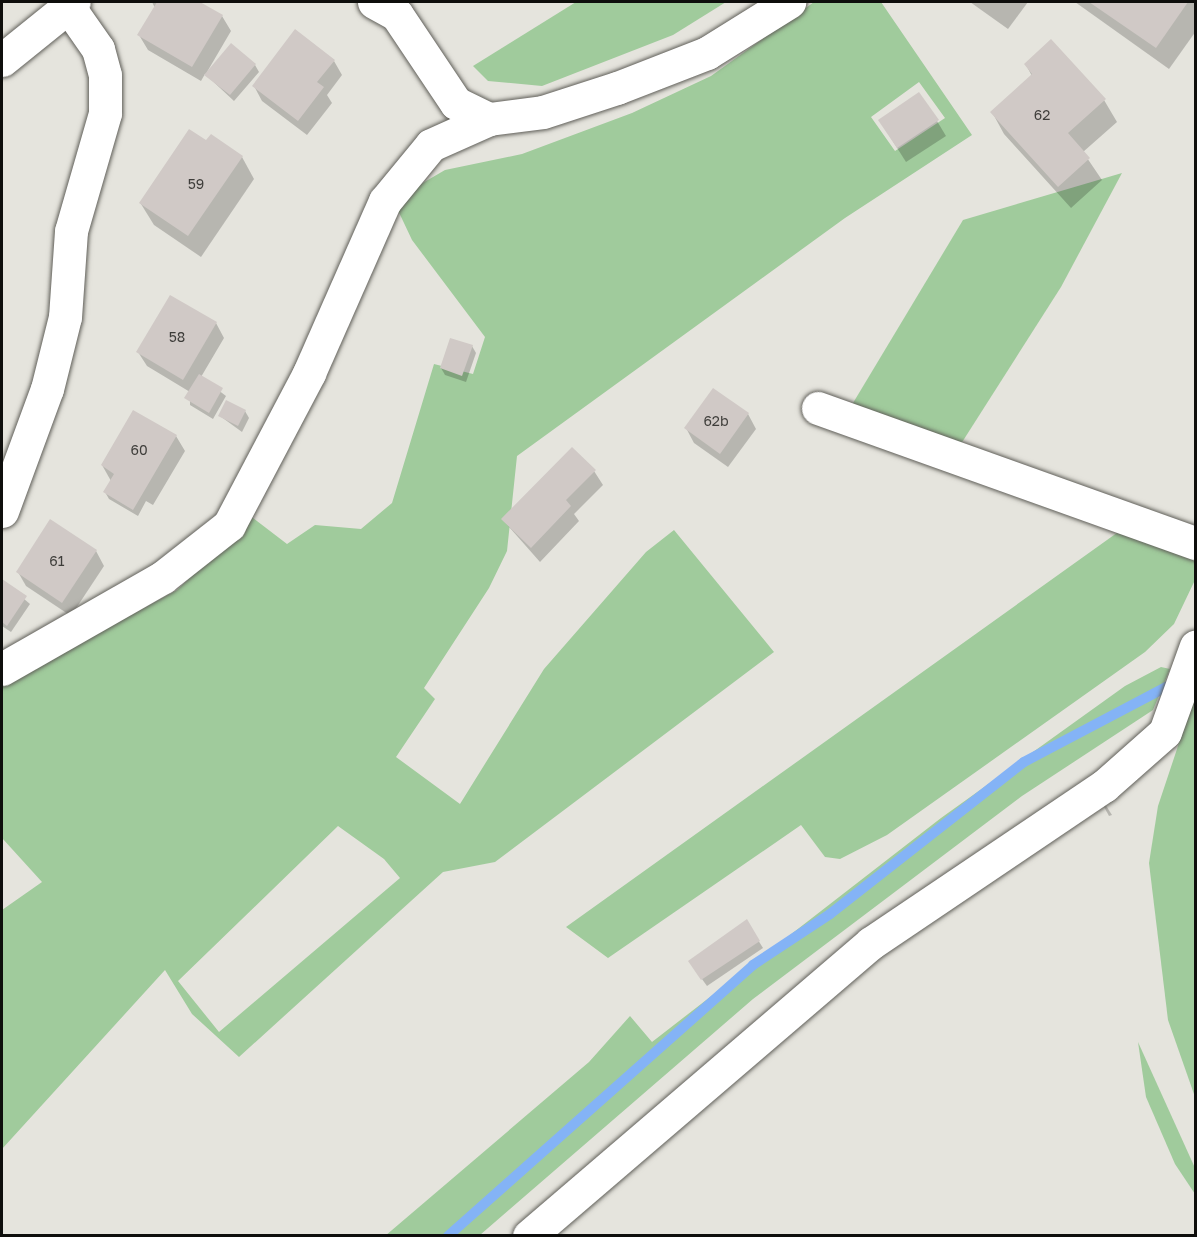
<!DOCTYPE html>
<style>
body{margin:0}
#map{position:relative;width:1197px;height:1237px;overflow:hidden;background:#e5e4dd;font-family:"Golos Text",sans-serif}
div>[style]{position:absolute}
.green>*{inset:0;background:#a0cb9c}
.shadow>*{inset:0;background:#0003}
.stream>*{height:10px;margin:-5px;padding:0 5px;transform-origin:5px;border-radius:5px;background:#84b3f6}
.building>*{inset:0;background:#d0c9c6}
.roads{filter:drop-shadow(0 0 2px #605f59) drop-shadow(0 0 2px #605f59)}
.minor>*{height:33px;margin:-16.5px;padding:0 16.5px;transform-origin:16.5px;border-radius:16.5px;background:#fff}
span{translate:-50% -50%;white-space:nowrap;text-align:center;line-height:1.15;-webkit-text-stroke:5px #f2f1ea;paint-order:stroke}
.number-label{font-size:14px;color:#3e3d3a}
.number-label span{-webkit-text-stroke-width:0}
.frame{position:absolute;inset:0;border:3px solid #0e0e0c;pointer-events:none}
</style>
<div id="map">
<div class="green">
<i style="clip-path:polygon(576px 2px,726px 2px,673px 35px,542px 86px,488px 81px,473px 66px)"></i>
<i style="clip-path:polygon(evenodd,814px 2px,881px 2px,972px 135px,845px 218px,517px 456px,507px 551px,489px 588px,424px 688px,435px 699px,396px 757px,460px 804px,544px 669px,646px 552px,674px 530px,774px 652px,495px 862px,443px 872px,239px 1057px,192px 1014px,165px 970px,2px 1149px,2px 910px,42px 882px,2px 838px,2px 685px,177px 590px,240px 531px,249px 515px,287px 544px,315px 525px,361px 529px,392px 503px,434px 364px,473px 374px,485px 337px,412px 240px,395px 204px,409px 191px,445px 170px,522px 154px,632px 113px,711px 76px,814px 2px,919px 82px,945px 118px,895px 151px,871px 117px,919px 82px,814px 2px,338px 826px,384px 859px,400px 878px,219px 1032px,178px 981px,338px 826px)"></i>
<i style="clip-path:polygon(1122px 173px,1061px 287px,959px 447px,850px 408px,963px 220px)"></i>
<i style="clip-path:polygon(1128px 525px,1195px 552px,1195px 580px,1174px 624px,1145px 652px,887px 835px,840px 859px,825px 857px,801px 825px,608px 958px,566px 927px)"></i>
<i style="clip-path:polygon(1161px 667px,1170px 669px,1153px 710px,1022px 796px,753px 999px,480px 1235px,385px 1236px,589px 1062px,630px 1016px,652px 1042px,941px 818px,1125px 686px)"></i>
<i style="clip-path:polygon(1195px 695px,1195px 1097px,1168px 1020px,1149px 863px,1158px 806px)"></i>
<i style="clip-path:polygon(1138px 1042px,1195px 1168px,1195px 1194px,1175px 1164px,1146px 1097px)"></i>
</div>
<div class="shadow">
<i style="clip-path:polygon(152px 2px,197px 2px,222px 16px,231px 31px,207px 72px,255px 65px,259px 72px,234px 101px,205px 74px,201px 81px,148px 50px,139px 35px,155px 8px)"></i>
<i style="clip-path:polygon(970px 2px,1028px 2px,1008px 29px)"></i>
<i style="clip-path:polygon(1075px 2px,1196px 2px,1196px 31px,1169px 69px)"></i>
<i style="clip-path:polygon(334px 61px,342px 75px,327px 95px,332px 103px,307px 135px,262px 101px,254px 86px)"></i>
<i style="clip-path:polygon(1026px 65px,1104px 100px,1117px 122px,1083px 152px,1102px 180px,1071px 208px,1004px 134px,992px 112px,1032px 76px)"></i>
<i style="clip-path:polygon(880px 121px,937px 121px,946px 136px,906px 162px)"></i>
<i style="clip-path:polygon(207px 143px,242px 157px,254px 179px,201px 257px,154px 225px,141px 204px)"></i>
<i style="clip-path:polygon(216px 323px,224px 338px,201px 377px,226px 396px,213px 419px,190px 405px,190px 392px,147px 366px,138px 352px)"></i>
<i style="clip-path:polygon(472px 346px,476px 353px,466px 382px,445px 375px,441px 368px)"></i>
<i style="clip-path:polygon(245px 411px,249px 418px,242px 432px,220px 416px)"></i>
<i style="clip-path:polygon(134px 412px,176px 436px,185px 451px,153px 505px,146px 501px,138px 516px,109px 499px,105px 492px,111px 481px,102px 465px)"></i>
<i style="clip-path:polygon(748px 414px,756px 429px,728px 467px,694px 443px,686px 428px)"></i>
<i style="clip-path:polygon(594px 471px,603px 485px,574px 514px,579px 521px,540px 562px,503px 520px)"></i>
<i style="clip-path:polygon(96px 551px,104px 566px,71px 616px,26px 586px,18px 572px)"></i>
<i style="clip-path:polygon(3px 581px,30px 604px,11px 632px,2px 626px)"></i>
<i style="clip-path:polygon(1105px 804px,1112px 815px,1109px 816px,1103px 805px)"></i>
<i style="clip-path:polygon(746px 921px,763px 948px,707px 986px,694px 968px)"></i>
</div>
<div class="stream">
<i style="left:448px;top:1236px;width:408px;rotate:-41.6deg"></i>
<i style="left:753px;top:965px;width:92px;rotate:-33.5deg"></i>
<i style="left:830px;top:914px;width:246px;rotate:-38.1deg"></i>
<i style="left:1024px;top:762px;width:172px;rotate:-27.8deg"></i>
</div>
<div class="building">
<i style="clip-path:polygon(157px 2px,200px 2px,223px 15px,192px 67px,137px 35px)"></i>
<i style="clip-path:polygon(1089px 2px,1188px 2px,1156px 48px)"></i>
<i style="clip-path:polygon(295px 29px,335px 60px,317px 82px,324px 87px,298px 121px,252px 86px)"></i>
<i style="clip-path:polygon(1051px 39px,1106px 99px,1068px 133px,1090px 158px,1058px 187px,990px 112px,1032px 74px,1024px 64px)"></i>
<i style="clip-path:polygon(231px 43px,256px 64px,230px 95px,204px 75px)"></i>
<i style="clip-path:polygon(919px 92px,939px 120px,897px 148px,878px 120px)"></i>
<i style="clip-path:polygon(189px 129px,206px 140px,211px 134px,243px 156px,188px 236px,139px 203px)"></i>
<i style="clip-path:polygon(170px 295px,217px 322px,183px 380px,136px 352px)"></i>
<i style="clip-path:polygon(450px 338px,473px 345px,462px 376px,440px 368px)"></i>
<i style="clip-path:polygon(199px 374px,223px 388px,209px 413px,184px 398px)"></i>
<i style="clip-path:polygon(713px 388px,749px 413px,720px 454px,684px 428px)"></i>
<i style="clip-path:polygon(226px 400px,246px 410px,238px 426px,218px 416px)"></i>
<i style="clip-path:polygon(133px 410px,177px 435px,133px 510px,103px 492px,114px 474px,101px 465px)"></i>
<i style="clip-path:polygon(572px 447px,596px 470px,566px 500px,571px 506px,531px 548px,501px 519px)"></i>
<i style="clip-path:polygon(50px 519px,97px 550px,62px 603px,16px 572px)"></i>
<i style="clip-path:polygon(2px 579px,27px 596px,7px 626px,2px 622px)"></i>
<i style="clip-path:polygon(747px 919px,760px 941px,701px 980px,688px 961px)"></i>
</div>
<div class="roads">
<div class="minor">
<i style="left:374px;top:2px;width:26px;rotate:29deg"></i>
<i style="left:397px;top:15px;width:106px;rotate:56.2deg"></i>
<i style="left:456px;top:103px;width:37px;rotate:26deg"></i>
<i style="left:489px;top:119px;width:54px;rotate:-7.4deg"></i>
<i style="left:543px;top:112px;width:78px;rotate:-18deg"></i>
<i style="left:617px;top:88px;width:97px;rotate:-21.3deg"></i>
<i style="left:707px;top:53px;width:97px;rotate:-31.9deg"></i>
<i style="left:2px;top:60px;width:92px;rotate:-38.9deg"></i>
<i style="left:818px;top:408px;width:401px;rotate:19.7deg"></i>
<i style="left:2px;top:511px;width:130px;rotate:-69.8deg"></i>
<i style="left:47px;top:389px;width:74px;rotate:-76deg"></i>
<i style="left:65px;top:317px;width:86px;rotate:-86deg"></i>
<i style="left:71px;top:231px;width:123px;rotate:-73.9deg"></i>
<i style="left:105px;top:113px;width:38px;rotate:-90deg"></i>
<i style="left:105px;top:75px;width:27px;rotate:-105deg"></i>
<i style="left:98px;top:49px;width:52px;rotate:-124.9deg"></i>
<i style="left:2px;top:669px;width:185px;rotate:-29.7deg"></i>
<i style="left:163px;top:577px;width:84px;rotate:-38.2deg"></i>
<i style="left:229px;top:525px;width:172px;rotate:-62.2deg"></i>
<i style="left:309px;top:373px;width:188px;rotate:-66.2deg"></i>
<i style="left:385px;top:201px;width:72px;rotate:-50.6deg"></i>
<i style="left:431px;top:145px;width:64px;rotate:-24.1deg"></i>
<i style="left:529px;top:1236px;width:450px;rotate:-40.6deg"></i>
<i style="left:871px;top:943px;width:281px;rotate:-34deg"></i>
<i style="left:1104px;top:786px;width:81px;rotate:-41.5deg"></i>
<i style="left:1165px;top:732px;width:91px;rotate:-70.2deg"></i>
</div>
</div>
<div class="number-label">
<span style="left:1042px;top:115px">62</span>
<span style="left:196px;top:184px">59</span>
<span style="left:177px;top:337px">58</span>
<span style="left:716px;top:421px">62b</span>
<span style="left:139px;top:450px">60</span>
<span style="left:57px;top:561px">61</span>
</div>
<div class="frame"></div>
</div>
